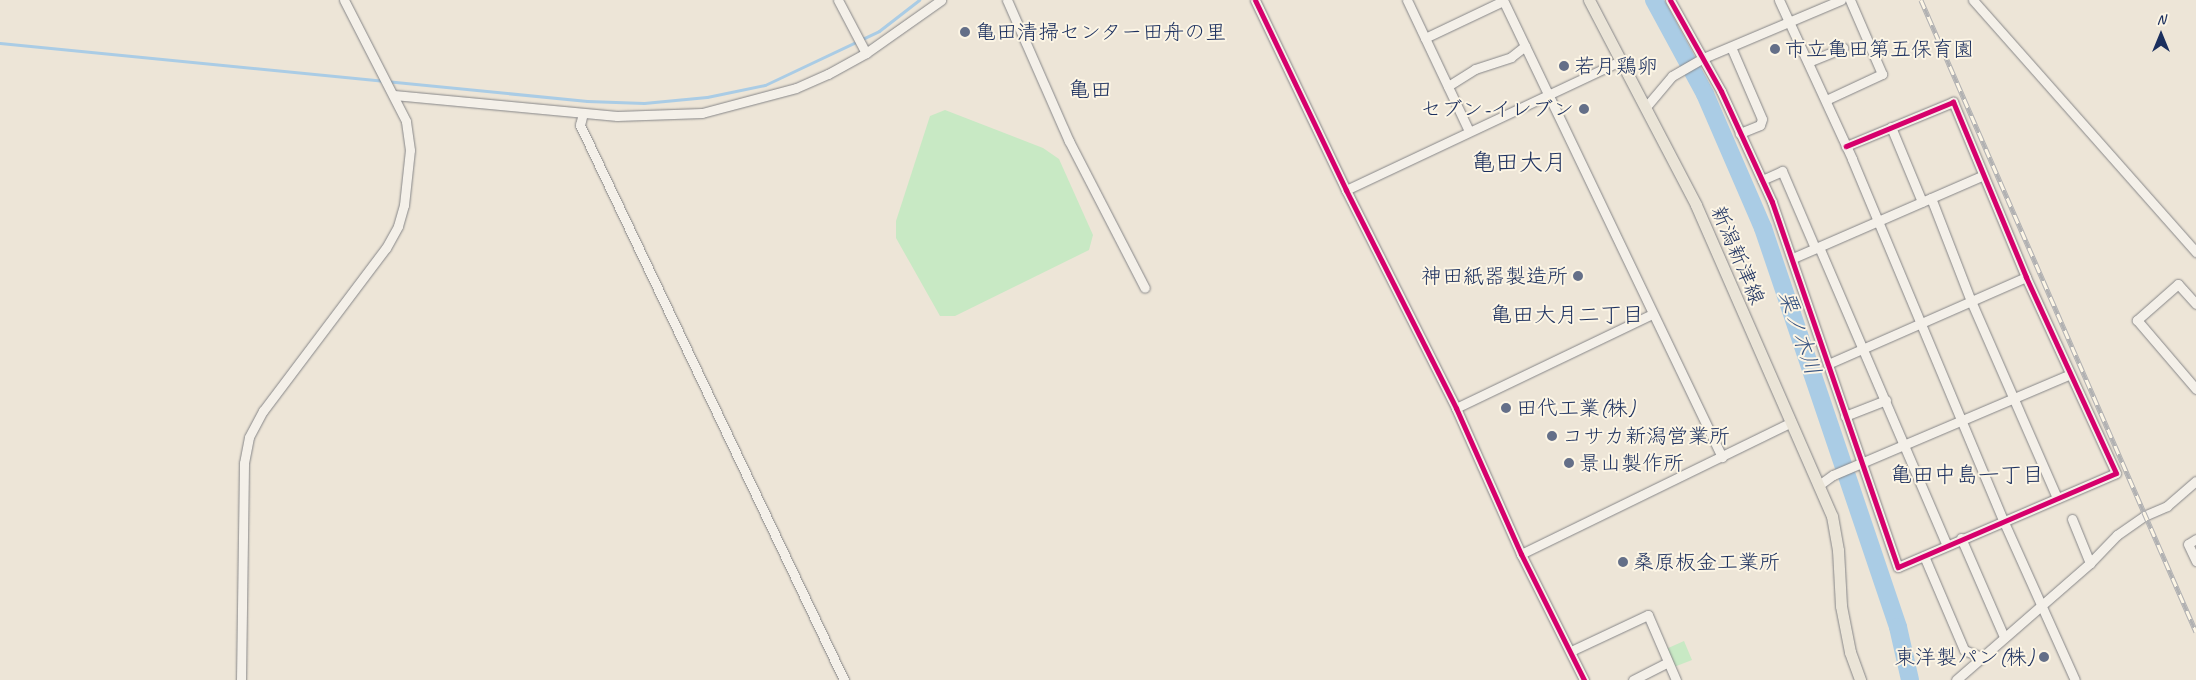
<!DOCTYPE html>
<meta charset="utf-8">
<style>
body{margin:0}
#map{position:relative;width:2196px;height:680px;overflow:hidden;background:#ede5d7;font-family:Caveat,"Klee One",sans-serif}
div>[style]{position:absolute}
.green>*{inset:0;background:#c8e9c4}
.stream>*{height:3px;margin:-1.5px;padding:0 1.5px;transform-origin:1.5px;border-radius:1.5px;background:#aacce5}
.river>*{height:18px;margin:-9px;padding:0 9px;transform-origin:9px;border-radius:9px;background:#aacce5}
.roads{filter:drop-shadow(0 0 1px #868688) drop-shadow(0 0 1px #868688)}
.minor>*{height:9px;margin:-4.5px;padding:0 4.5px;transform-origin:4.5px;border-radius:4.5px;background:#f4f0e9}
.major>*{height:11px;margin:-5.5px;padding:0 5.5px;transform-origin:5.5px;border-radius:5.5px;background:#eae4d7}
.rail>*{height:5px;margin-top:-2.5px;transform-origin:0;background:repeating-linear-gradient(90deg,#fcf5e5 0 9px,#b1b1b2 0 18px);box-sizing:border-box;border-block:1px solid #b1b1b2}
.cycleway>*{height:5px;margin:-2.5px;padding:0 2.5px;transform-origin:2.5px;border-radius:2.5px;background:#d6006c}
.dots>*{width:14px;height:14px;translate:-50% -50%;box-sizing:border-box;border:2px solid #fcf5e5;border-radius:50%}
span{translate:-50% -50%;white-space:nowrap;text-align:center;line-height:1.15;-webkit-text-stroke:4px #fcf5e5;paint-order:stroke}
.poi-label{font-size:21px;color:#1b2f5e}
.left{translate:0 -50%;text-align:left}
.right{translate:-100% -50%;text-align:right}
.street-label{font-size:21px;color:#1b2f5e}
.neighbourhood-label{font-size:22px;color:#1b2f5e}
.water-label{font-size:22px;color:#385481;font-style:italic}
.quarter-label{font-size:24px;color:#1b2f5e}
.north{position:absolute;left:2136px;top:10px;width:50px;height:50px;-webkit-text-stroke:4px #fcf5e5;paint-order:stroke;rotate:0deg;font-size:14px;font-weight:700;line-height:20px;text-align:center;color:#1b2f5e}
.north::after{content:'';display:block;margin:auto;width:18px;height:22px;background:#1b2f5e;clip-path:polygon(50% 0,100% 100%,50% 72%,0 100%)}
</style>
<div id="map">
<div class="green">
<i style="clip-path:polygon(945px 110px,1043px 148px,1059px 159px,1093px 235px,1089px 250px,955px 316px,940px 316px,896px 238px,896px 221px,930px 116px)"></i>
<i style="clip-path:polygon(1684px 641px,1692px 660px,1674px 667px,1666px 649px)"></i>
</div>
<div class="stream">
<i style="left:0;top:43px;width:590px;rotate:5.64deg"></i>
<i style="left:587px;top:101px;width:57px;rotate:2deg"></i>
<i style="left:644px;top:103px;width:63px;rotate:-5.4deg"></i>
<i style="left:707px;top:97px;width:59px;rotate:-11.7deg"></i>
<i style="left:765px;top:85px;width:126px;rotate:-25.3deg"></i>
<i style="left:879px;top:31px;width:51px;rotate:-37.8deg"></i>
</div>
<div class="river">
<i style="left:1654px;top:0;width:107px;rotate:61.5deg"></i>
<i style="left:1705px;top:94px;width:146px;rotate:66.6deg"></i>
<i style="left:1763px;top:228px;width:421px;rotate:71.3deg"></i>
<i style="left:1898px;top:627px;width:54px;rotate:77.2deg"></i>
</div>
<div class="roads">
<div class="minor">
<i style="left:838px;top:0;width:60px;rotate:62.2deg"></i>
<i style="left:1007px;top:0;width:154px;rotate:66.3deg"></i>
<i style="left:1069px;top:141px;width:165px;rotate:62.7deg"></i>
<i style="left:1255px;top:0;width:211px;rotate:64.4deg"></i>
<i style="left:1346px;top:190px;width:244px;rotate:63.2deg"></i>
<i style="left:1456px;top:408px;width:160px;rotate:66deg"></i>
<i style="left:1521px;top:554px;width:141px;rotate:63.4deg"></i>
<i style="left:1407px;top:0;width:145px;rotate:64.7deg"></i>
<i style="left:1503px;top:0;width:507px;rotate:64.4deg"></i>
<i style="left:1670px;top:0;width:104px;rotate:60.7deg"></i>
<i style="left:1721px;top:91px;width:122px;rotate:65.3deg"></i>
<i style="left:1772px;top:202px;width:386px;rotate:71deg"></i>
<i style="left:1898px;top:567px;width:237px;rotate:-23.3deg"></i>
<i style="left:2116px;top:473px;width:216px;rotate:-114.7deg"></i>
<i style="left:2026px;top:277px;width:190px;rotate:-112.6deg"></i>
<i style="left:1953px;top:102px;width:116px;rotate:157.6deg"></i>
<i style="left:1779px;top:0;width:175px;rotate:65.3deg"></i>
<i style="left:1852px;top:159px;width:391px;rotate:67.3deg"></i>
<i style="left:2003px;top:520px;width:175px;rotate:65.8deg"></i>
<i style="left:1973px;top:0;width:337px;rotate:48.5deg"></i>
<i style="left:1425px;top:38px;width:86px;rotate:-25.4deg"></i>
<i style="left:1731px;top:47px;width:78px;rotate:66.7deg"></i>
<i style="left:1762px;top:119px;width:6px;rotate:108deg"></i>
<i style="left:1760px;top:125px;width:22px;rotate:158deg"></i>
<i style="left:1808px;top:62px;width:38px;rotate:-22deg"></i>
<i style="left:1448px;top:86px;width:32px;rotate:-32deg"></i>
<i style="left:1475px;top:69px;width:38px;rotate:-18deg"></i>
<i style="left:1511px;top:57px;width:18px;rotate:-38deg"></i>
<i style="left:394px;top:95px;width:224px;rotate:5.4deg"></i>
<i style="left:617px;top:116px;width:85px;rotate:-2deg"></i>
<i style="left:702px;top:113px;width:97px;rotate:-14.9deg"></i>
<i style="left:796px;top:88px;width:35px;rotate:-24deg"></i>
<i style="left:828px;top:74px;width:43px;rotate:-28.9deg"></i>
<i style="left:866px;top:53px;width:92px;rotate:-35.2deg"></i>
<i style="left:1826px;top:100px;width:62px;rotate:-24.9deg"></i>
<i style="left:1882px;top:74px;width:81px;rotate:-113.4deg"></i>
<i style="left:1645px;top:108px;width:42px;rotate:-49.8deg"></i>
<i style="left:1672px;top:76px;width:34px;rotate:-30deg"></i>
<i style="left:1701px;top:59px;width:152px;rotate:-22.9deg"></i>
<i style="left:583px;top:113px;width:12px;rotate:104deg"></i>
<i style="left:580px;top:125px;width:615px;rotate:64.56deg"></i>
<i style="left:1891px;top:127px;width:81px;rotate:67.5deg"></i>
<i style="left:1762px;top:180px;width:22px;rotate:-24deg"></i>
<i style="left:1782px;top:171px;width:84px;rotate:66.8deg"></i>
<i style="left:1346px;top:190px;width:303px;rotate:-25.2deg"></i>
<i style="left:1931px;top:198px;width:110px;rotate:68.8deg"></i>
<i style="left:1971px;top:301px;width:215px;rotate:66.4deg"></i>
<i style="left:1819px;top:247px;width:323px;rotate:66.8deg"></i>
<i style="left:1793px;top:258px;width:206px;rotate:-23.5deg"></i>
<i style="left:2196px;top:304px;width:27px;rotate:-132deg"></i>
<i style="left:2178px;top:284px;width:55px;rotate:138.7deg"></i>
<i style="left:2137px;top:320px;width:91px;rotate:49.5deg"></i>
<i style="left:1828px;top:364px;width:216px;rotate:-23.7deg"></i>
<i style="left:1456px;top:408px;width:217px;rotate:-25.6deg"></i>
<i style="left:1845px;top:416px;width:44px;rotate:-21.3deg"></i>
<i style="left:1819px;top:485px;width:17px;rotate:-36deg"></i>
<i style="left:1833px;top:475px;width:256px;rotate:-23deg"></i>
<i style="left:2072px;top:519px;width:48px;rotate:67.8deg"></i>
<i style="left:1961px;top:538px;width:108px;rotate:66.5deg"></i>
<i style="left:2196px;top:539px;width:9px;rotate:148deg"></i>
<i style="left:2188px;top:544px;width:19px;rotate:65deg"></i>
<i style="left:1521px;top:554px;width:299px;rotate:-26deg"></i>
<i style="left:1924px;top:556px;width:102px;rotate:66.9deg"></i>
<i style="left:1964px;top:650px;width:18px;rotate:22deg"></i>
<i style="left:1571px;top:651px;width:85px;rotate:-25.1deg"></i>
<i style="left:1648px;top:615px;width:71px;rotate:66.7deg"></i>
<i style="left:241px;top:680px;width:217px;rotate:-89.2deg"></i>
<i style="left:244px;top:463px;width:26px;rotate:-79deg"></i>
<i style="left:249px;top:437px;width:30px;rotate:-62deg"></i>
<i style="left:263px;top:411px;width:204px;rotate:-53deg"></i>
<i style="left:386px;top:248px;width:25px;rotate:-61deg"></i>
<i style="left:398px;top:226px;width:22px;rotate:-74deg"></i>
<i style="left:404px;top:205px;width:55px;rotate:-83.8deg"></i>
<i style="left:410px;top:150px;width:29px;rotate:-98deg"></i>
<i style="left:406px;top:121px;width:136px;rotate:-117.1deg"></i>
<i style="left:1633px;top:680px;width:38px;rotate:-27deg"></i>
<i style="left:1956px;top:680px;width:178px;rotate:-41.1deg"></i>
<i style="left:2090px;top:563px;width:39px;rotate:-46deg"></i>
<i style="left:2117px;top:535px;width:33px;rotate:-35deg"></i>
<i style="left:2144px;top:516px;width:25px;rotate:-23deg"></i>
<i style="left:2167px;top:506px;width:38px;rotate:-41deg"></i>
</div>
<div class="major">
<i style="left:1589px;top:0;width:231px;rotate:62.4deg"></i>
<i style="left:1696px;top:205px;width:339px;rotate:66.4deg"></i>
<i style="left:1832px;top:516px;width:35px;rotate:80deg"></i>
<i style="left:1838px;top:550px;width:56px;rotate:86.9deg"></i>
<i style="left:1841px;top:606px;width:47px;rotate:78.9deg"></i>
<i style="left:1850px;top:652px;width:30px;rotate:70deg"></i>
</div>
</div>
<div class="rail">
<i style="left:1921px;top:0;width:689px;rotate:66.48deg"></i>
</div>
<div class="cycleway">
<i style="left:1255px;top:0;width:211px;rotate:64.4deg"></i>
<i style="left:1346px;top:190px;width:244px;rotate:63.2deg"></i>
<i style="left:1456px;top:408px;width:160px;rotate:66deg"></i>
<i style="left:1521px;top:554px;width:141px;rotate:63.4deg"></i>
<i style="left:1670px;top:0;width:104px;rotate:60.7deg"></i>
<i style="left:1721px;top:91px;width:122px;rotate:65.3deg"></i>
<i style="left:1772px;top:202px;width:386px;rotate:71deg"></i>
<i style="left:1898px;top:567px;width:237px;rotate:-23.3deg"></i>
<i style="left:2116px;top:473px;width:216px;rotate:-114.7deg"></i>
<i style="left:2026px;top:277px;width:190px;rotate:-112.6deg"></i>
<i style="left:1953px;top:102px;width:116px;rotate:157.6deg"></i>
</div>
<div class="dots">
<i style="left:965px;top:32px;background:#646f88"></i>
<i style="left:1775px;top:49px;background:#646f88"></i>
<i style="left:1564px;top:66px;background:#646f88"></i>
<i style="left:1584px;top:109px;background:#646f88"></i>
<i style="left:1578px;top:276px;background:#646f88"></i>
<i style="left:1506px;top:408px;background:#646f88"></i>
<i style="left:1552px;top:436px;background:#646f88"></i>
<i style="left:1569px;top:463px;background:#646f88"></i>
<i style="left:1623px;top:562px;background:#646f88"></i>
<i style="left:2044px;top:657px;background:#646f88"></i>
</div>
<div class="poi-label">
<span class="left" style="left:975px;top:32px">亀田清掃センター田舟の里</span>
<span class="left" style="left:1785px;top:49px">市立亀田第五保育園</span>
<span class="left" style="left:1574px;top:66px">若月鶏卵</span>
<span class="right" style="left:1574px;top:109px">セブン-イレブン</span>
<span class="right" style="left:1568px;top:276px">神田紙器製造所</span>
<span class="left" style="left:1516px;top:408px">田代工業(株)</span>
<span class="left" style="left:1562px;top:436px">コサカ新潟営業所</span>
<span class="left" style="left:1579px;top:463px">景山製作所</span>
<span class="left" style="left:1633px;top:562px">桑原板金工業所</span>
<span class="right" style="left:2034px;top:657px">東洋製パン(株)</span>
</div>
<div class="street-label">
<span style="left:1738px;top:255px;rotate:67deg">新潟新津線</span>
</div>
<div class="neighbourhood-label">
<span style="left:1090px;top:91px">亀田</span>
<span style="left:1567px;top:316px">亀田大月二丁目</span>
<span style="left:1967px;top:476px">亀田中島一丁目</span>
</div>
<div class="water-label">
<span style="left:1799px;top:333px;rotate:71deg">栗ノ木川</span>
</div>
<div class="quarter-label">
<span style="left:1519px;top:163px">亀田大月</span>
</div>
<div class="north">N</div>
</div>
